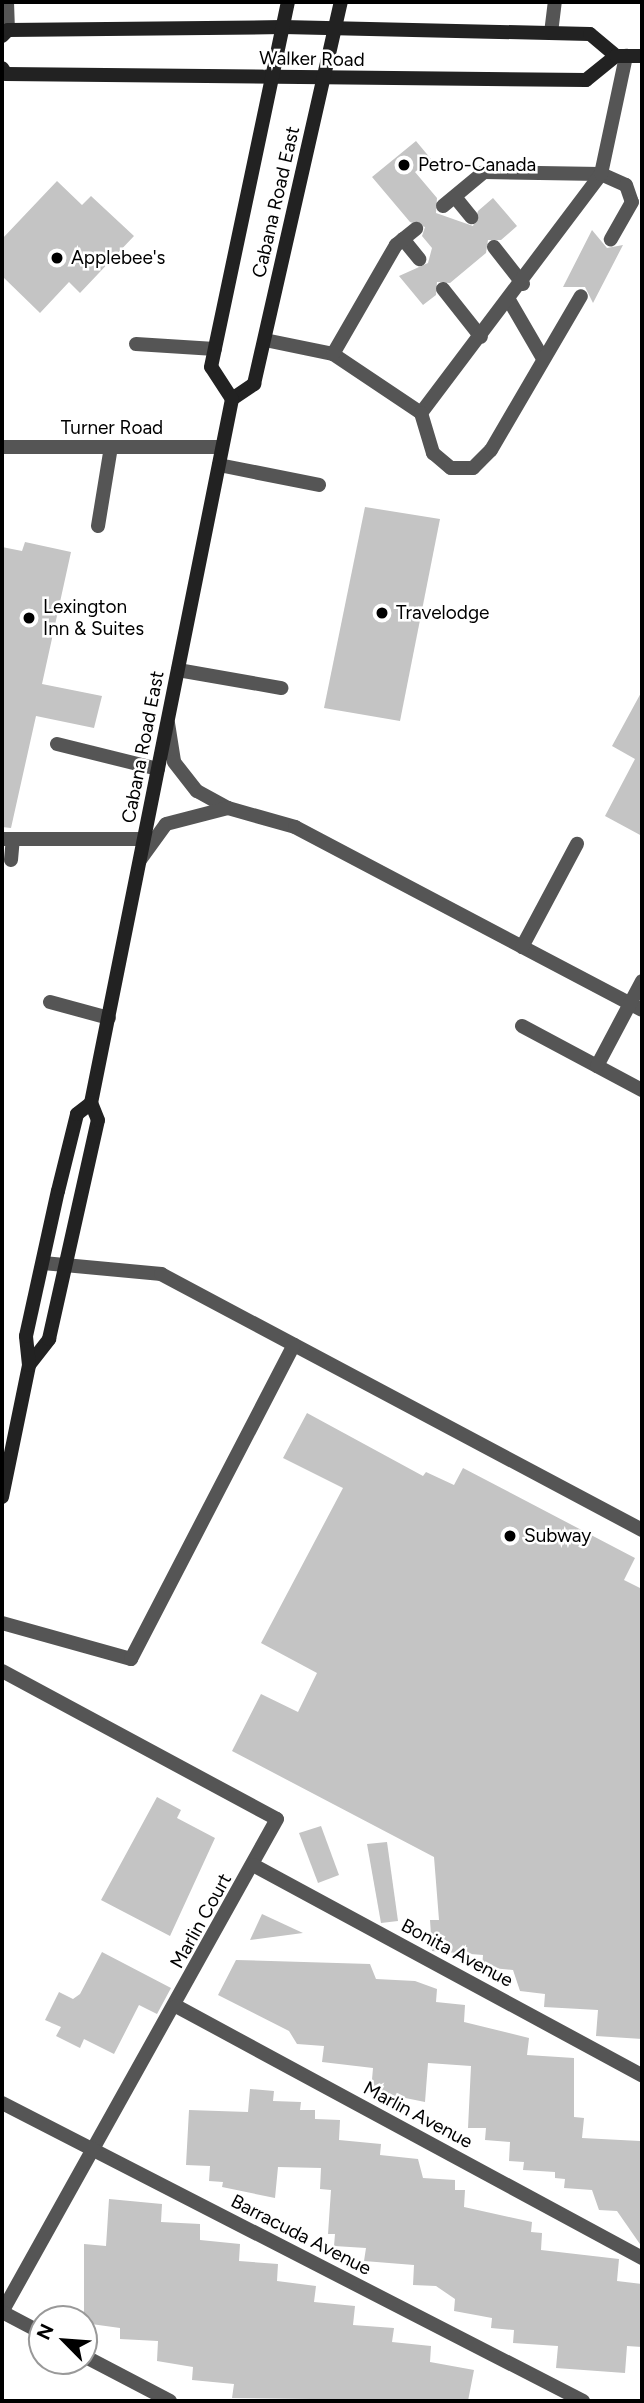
<!DOCTYPE html>
<style>
body{margin:0}
#map{position:relative;width:644px;height:2403px;overflow:hidden;background:#fff;font-family:Figtree,sans-serif}
div>[style]{position:absolute}
.building>*{inset:0;background:#c4c4c4}
.lane>*{height:14px;margin:-7px;padding:0 7px;transform-origin:7px;border-radius:7px;background:#555}
.street>*{height:14px;margin:-7px;padding:0 7px;transform-origin:7px;border-radius:7px;background:#555}
.secondary>*{height:14px;margin:-7px;padding:0 7px;transform-origin:7px;border-radius:7px;background:#222}
.dots>*{width:19px;height:19px;translate:-50% -50%;box-sizing:border-box;border:4px solid #fff;border-radius:50%}
span{translate:-50% -50%;white-space:nowrap;text-align:center;line-height:1.15;-webkit-text-stroke:5px #fff;paint-order:stroke}
.street-label{font-size:19px;color:#000}
.poi-label{font-size:19px;color:#000}
.left{translate:0 -50%;text-align:left}
.frame{position:absolute;inset:0;border:4px solid #000;pointer-events:none}
.north{position:absolute;left:28px;top:2305px;width:70px;height:70px;box-sizing:border-box;background:#fff;border:2px solid #999;border-radius:50%;rotate:295deg;font-size:19px;font-weight:700;line-height:28px;text-align:center;color:#000}
.north::after{content:'';display:block;margin:auto;width:24px;height:32px;background:#000;clip-path:polygon(50% 0,100% 100%,50% 72%,0 100%)}
</style>
<div id="map">
<div class="building">
<i style="clip-path:polygon(416px 141px,431px 159px,415px 172px,437px 198px,436px 213px,473px 226px,478px 211px,493px 198px,517px 226px,501px 240px,488px 240px,486px 253px,450px 283px,437px 282px,436px 295px,423px 305px,399px 276px,428px 263px,432px 248px,422px 236px,425px 227px,410px 222px,372px 177px)"></i>
<i style="clip-path:polygon(57px 181px,82px 205px,91px 196px,134px 236px,80px 293px,69px 282px,40px 313px,2px 276px,2px 239px)"></i>
<i style="clip-path:polygon(592px 230px,607px 248px,623px 245px,593px 303px,585px 287px,563px 287px)"></i>
<i style="clip-path:polygon(365px 507px,440px 519px,400px 721px,324px 708px)"></i>
<i style="clip-path:polygon(25px 542px,71px 552px,42px 684px,102px 696px,94px 728px,36px 716px,11px 828px,2px 827px,2px 547px,22px 551px)"></i>
<i style="clip-path:polygon(642px 691px,642px 836px,605px 816px,635px 759px,612px 746px)"></i>
<i style="clip-path:polygon(307px 1413px,423px 1476px,426px 1472px,454px 1485px,463px 1468px,635px 1558px,624px 1580px,642px 1589px,642px 2039px,596px 2036px,598px 2010px,544px 2007px,545px 1994px,520px 1991px,513px 1970px,482px 1967px,483px 1955px,432px 1951px,430px 1920px,439px 1920px,434px 1857px,232px 1751px,261px 1694px,298px 1712px,317px 1673px,261px 1643px,343px 1488px,283px 1458px)"></i>
<i style="clip-path:polygon(157px 1797px,181px 1810px,177px 1818px,215px 1838px,170px 1936px,101px 1900px)"></i>
<i style="clip-path:polygon(321px 1826px,339px 1875px,318px 1883px,299px 1833px)"></i>
<i style="clip-path:polygon(387px 1842px,398px 1921px,381px 1923px,367px 1844px)"></i>
<i style="clip-path:polygon(262px 1914px,303px 1933px,250px 1940px)"></i>
<i style="clip-path:polygon(102px 1952px,171px 1988px,157px 2014px,139px 2005px,114px 2054px,84px 2039px,80px 2048px,56px 2036px,61px 2027px,45px 2020px,59px 1992px,73px 1999px,80px 1994px)"></i>
<i style="clip-path:polygon(236px 1960px,370px 1964px,376px 1979px,415px 1981px,437px 1989px,436px 2002px,465px 2005px,464px 2022px,529px 2038px,527px 2055px,574px 2058px,574px 2117px,584px 2118px,582px 2138px,640px 2141px,642px 2247px,617px 2211px,599px 2210px,592px 2190px,564px 2188px,565px 2179px,555px 2178px,555px 2172px,523px 2170px,524px 2162px,509px 2161px,510px 2142px,485px 2140px,486px 2128px,468px 2128px,471px 2066px,428px 2063px,425px 2102px,371px 2091px,373px 2068px,322px 2062px,324px 2046px,297px 2044px,289px 2031px,218px 1995px)"></i>
<i style="clip-path:polygon(250px 2089px,274px 2091px,273px 2101px,301px 2102px,300px 2110px,315px 2110px,315px 2119px,340px 2120px,339px 2140px,381px 2144px,380px 2155px,418px 2159px,423px 2178px,455px 2180px,455px 2190px,465px 2190px,464px 2207px,532px 2222px,531px 2232px,542px 2233px,541px 2250px,619px 2259px,617px 2281px,642px 2284px,642px 2347px,627px 2346px,625px 2373px,556px 2368px,558px 2346px,513px 2343px,514px 2330px,491px 2328px,492px 2318px,454px 2311px,455px 2299px,436px 2286px,413px 2285px,414px 2265px,364px 2261px,366px 2248px,334px 2246px,335px 2234px,328px 2234px,331px 2190px,320px 2189px,321px 2168px,278px 2167px,275px 2198px,222px 2187px,223px 2182px,209px 2181px,210px 2166px,186px 2165px,189px 2110px,248px 2112px)"></i>
<i style="clip-path:polygon(109px 2199px,162px 2204px,161px 2222px,200px 2224px,200px 2240px,240px 2244px,239px 2261px,278px 2264px,277px 2281px,316px 2286px,314px 2302px,355px 2306px,353px 2325px,394px 2328px,392px 2342px,431px 2346px,430px 2362px,474px 2370px,468px 2401px,232px 2398px,234px 2384px,192px 2380px,193px 2367px,157px 2361px,158px 2341px,120px 2339px,120px 2328px,84px 2323px,84px 2244px,106px 2246px)"></i>
</div>
<div class="lane">
<i style="left:7px;top:2px;width:28px;rotate:88deg"></i>
<i style="left:551px;top:33px;width:31px;rotate:-83deg"></i>
<i style="left:455px;top:197px;width:26px;rotate:51deg"></i>
<i style="left:443px;top:206px;width:53px;rotate:-39.7deg"></i>
<i style="left:484px;top:172px;width:117px;rotate:1deg"></i>
<i style="left:601px;top:174px;width:27px;rotate:24deg"></i>
<i style="left:626px;top:185px;width:18px;rotate:71deg"></i>
<i style="left:632px;top:202px;width:43px;rotate:119.6deg"></i>
<i style="left:403px;top:239px;width:26px;rotate:51deg"></i>
<i style="left:494px;top:247px;width:47px;rotate:51.9deg"></i>
<i style="left:443px;top:289px;width:61px;rotate:51.6deg"></i>
<i style="left:509px;top:300px;width:66px;rotate:59.9deg"></i>
<i style="left:265px;top:340px;width:69px;rotate:11.6deg"></i>
<i style="left:333px;top:354px;width:106px;rotate:33.8deg"></i>
<i style="left:421px;top:413px;width:299px;rotate:-53deg"></i>
<i style="left:601px;top:174px;width:121px;rotate:-78deg"></i>
<i style="left:136px;top:344px;width:79px;rotate:3.6deg"></i>
<i style="left:333px;top:354px;width:126px;rotate:-60deg"></i>
<i style="left:396px;top:245px;width:26px;rotate:-39deg"></i>
<i style="left:421px;top:413px;width:42px;rotate:73.3deg"></i>
<i style="left:433px;top:453px;width:23px;rotate:40deg"></i>
<i style="left:451px;top:468px;width:22px"></i>
<i style="left:473px;top:468px;width:25px;rotate:-45deg"></i>
<i style="left:491px;top:450px;width:178px;rotate:-59.7deg"></i>
<i style="left:219px;top:465px;width:102px;rotate:11.3deg"></i>
<i style="left:98px;top:526px;width:80px;rotate:-80.7deg"></i>
<i style="left:178px;top:670px;width:105px;rotate:9.9deg"></i>
<i style="left:168px;top:723px;width:39px;rotate:81deg"></i>
<i style="left:174px;top:762px;width:37px;rotate:52deg"></i>
<i style="left:197px;top:791px;width:35px;rotate:29deg"></i>
<i style="left:228px;top:808px;width:70px;rotate:15.8deg"></i>
<i style="left:295px;top:827px;width:392px;rotate:27.8deg"></i>
<i style="left:57px;top:744px;width:104px;rotate:13.9deg"></i>
<i style="left:11px;top:860px;width:21px;rotate:-85deg"></i>
<i style="left:140px;top:860px;width:44px;rotate:-54.2deg"></i>
<i style="left:166px;top:824px;width:64px;rotate:-14.5deg"></i>
<i style="left:522px;top:947px;width:117px;rotate:-61.9deg"></i>
<i style="left:50px;top:1002px;width:61px;rotate:15.2deg"></i>
<i style="left:522px;top:1026px;width:136px;rotate:28.1deg"></i>
<i style="left:597px;top:1066px;width:96px;rotate:-62.1deg"></i>
<i style="left:43px;top:1263px;width:119px;rotate:5.3deg"></i>
<i style="left:161px;top:1274px;width:545px;rotate:28.02deg"></i>
<i style="left:2px;top:1623px;width:134px;rotate:15.6deg"></i>
<i style="left:131px;top:1659px;width:354px;rotate:-62.6deg"></i>
</div>
<div class="street">
<i style="left:2px;top:447px;width:220px"></i>
<i style="left:2px;top:839px;width:142px"></i>
<i style="left:2px;top:1671px;width:312px;rotate:28.3deg"></i>
<i style="left:277px;top:1819px;width:565px;rotate:119.15deg"></i>
<i style="left:2px;top:2312px;width:45px;rotate:27.7deg"></i>
<i style="left:253px;top:1865px;width:442px;rotate:28.4deg"></i>
<i style="left:176px;top:2006px;width:530px;rotate:28.4deg"></i>
<i style="left:2px;top:2103px;width:653px;rotate:27.15deg"></i>
<i style="left:84px;top:2356px;width:97px;rotate:27.6deg"></i>
</div>
<div class="secondary">
<i style="left:2px;top:36px;width:8px;rotate:-45deg"></i>
<i style="left:8px;top:30px;width:275px;rotate:-0.6deg"></i>
<i style="left:283px;top:27px;width:307px;rotate:1.3deg"></i>
<i style="left:590px;top:34px;width:34px;rotate:40deg"></i>
<i style="left:2px;top:68px;width:7px;rotate:56deg"></i>
<i style="left:6px;top:74px;width:580px;rotate:0.59deg"></i>
<i style="left:586px;top:80px;width:38px;rotate:-39deg"></i>
<i style="left:616px;top:56px;width:26px"></i>
<i style="left:232px;top:399px;width:27px;rotate:-34deg"></i>
<i style="left:254px;top:384px;width:392px;rotate:-77.2deg"></i>
<i style="left:29px;top:1365px;width:33px;rotate:-52deg"></i>
<i style="left:49px;top:1339px;width:224px;rotate:-77.4deg"></i>
<i style="left:98px;top:1120px;width:18px;rotate:-112deg"></i>
<i style="left:91px;top:1103px;width:718px;rotate:-78.67deg"></i>
<i style="left:232px;top:399px;width:38px;rotate:-123deg"></i>
<i style="left:211px;top:367px;width:373px;rotate:-78.1deg"></i>
<i style="left:2px;top:1497px;width:135px;rotate:-78.4deg"></i>
<i style="left:29px;top:1365px;width:29px;rotate:-96deg"></i>
<i style="left:26px;top:1336px;width:148px;rotate:-77.6deg"></i>
<i style="left:58px;top:1191px;width:79px;rotate:-76.1deg"></i>
<i style="left:77px;top:1114px;width:18px;rotate:-38deg"></i>
</div>
<div class="dots">
<i style="left:404px;top:165px;background:#000"></i>
<i style="left:57px;top:258px;background:#000"></i>
<i style="left:382px;top:613px;background:#000"></i>
<i style="left:29px;top:618px;background:#000"></i>
<i style="left:510px;top:1536px;background:#000"></i>
</div>
<div class="street-label">
<span style="left:312px;top:59px;rotate:1deg">Walker Road</span>
<span style="left:276px;top:202px;rotate:-77deg">Cabana Road East</span>
<span style="left:112px;top:428px">Turner Road</span>
<span style="left:143px;top:747px;rotate:-79deg">Cabana Road East</span>
<span style="left:201px;top:1921px;rotate:-61deg">Marlin Court</span>
<span style="left:457px;top:1953px;rotate:28deg">Bonita Avenue</span>
<span style="left:418px;top:2115px;rotate:28deg">Marlin Avenue</span>
<span style="left:301px;top:2235px;rotate:27deg">Barracuda Avenue</span>
</div>
<div class="poi-label">
<span class="left" style="left:418px;top:165px">Petro-Canada</span>
<span class="left" style="left:71px;top:258px">Applebee's</span>
<span class="left" style="left:43px;top:618px">Lexington<br>Inn &amp; Suites</span>
<span class="left" style="left:396px;top:613px">Travelodge</span>
<span class="left" style="left:524px;top:1536px">Subway</span>
</div>
<div class="frame"></div>
<div class="north">N</div>
</div>
